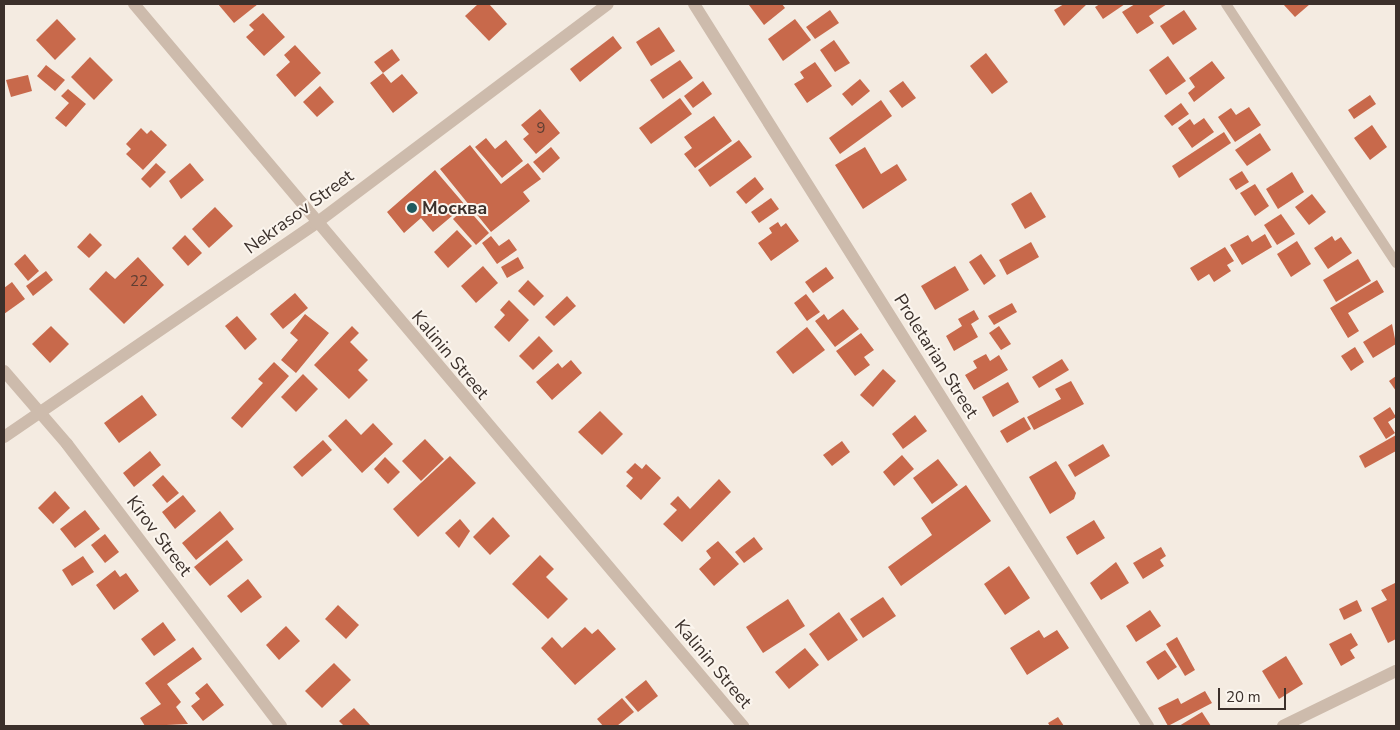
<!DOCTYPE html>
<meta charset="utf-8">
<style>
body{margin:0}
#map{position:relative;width:1400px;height:730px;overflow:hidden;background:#f4ebe1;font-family:"Nunito Sans",sans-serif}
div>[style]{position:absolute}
.building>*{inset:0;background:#c8694b}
.service>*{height:10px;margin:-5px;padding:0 5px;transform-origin:5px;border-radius:5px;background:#cdbbac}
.minor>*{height:12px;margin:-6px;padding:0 6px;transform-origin:6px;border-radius:6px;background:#cdbbac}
.tertiary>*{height:12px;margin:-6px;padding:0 6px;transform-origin:6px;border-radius:6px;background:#cdbbac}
.dots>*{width:14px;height:14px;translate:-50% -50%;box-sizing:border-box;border:2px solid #fbf5ee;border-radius:50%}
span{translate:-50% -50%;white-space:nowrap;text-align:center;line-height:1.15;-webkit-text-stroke:4px #fbf5ee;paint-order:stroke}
.number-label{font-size:15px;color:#5e3e33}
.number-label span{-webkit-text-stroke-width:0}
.poi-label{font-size:18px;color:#3b302b;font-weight:700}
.left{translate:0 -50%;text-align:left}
.street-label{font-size:18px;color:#3b302b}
.frame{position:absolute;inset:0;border:5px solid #3b302b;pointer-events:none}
.scale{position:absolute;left:1218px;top:688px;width:68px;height:22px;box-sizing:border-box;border:2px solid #3b302b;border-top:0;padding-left:6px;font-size:15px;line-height:18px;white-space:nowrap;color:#3b302b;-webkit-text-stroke:4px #fbf5ee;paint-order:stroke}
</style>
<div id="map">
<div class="building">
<i style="clip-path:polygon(218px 4px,258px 4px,234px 23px)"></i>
<i style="clip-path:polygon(478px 4px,489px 4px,507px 24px,489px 41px,465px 16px)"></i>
<i style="clip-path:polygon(782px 4px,785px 8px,764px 25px,749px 5px)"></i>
<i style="clip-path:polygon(1064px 4px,1087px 4px,1064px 26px,1054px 10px)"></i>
<i style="clip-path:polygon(1100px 4px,1125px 4px,1103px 19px,1095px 7px)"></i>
<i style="clip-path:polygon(1135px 4px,1167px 4px,1149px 16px,1154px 23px,1137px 34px,1122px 12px)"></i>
<i style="clip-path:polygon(1283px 4px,1310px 4px,1295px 17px)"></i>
<i style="clip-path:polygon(830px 10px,839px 23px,815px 39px,806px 27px)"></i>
<i style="clip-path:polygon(1184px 10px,1197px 29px,1173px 45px,1160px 26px)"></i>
<i style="clip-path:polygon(263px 13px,285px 37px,264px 56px,246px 37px,254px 30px,249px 25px)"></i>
<i style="clip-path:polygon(57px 19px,76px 39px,55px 60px,36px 40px)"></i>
<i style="clip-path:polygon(795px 19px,811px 40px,783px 61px,768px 39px)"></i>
<i style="clip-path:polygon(659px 27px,675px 51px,651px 66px,636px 42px)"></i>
<i style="clip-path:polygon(613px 36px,622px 48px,580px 82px,570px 69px)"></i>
<i style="clip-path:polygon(834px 40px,850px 63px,835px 72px,820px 50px)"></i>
<i style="clip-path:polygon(295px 45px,321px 73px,295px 97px,276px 75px,290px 62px,284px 55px)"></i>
<i style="clip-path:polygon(392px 49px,400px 60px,383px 73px,374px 62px)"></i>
<i style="clip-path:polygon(986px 53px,1008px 82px,992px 94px,970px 66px)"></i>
<i style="clip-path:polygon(1168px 56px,1186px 81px,1166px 95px,1149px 70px)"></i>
<i style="clip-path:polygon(90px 57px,113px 80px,94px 100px,71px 77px)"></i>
<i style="clip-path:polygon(680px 60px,693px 78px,663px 99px,650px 80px)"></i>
<i style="clip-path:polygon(1212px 61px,1225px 78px,1194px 102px,1188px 93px,1195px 87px,1189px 78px)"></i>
<i style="clip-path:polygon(815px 62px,832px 86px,807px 103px,794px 84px,804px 78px,800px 72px)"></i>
<i style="clip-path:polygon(46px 65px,65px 80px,55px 91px,37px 76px)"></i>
<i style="clip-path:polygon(383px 73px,391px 83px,402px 74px,418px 93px,393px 113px,370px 83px)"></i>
<i style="clip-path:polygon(28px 75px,32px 91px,11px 97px,6px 80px)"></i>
<i style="clip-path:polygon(860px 79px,870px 91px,852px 106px,842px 94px)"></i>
<i style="clip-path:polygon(703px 81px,712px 94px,693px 108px,684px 96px)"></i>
<i style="clip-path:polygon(903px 81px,916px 98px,902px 108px,889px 91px)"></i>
<i style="clip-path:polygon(320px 86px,334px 102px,317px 117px,303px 102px)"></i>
<i style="clip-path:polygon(68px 89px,86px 104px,66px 127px,55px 118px,69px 103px,61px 96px)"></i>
<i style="clip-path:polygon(1370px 95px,1376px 104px,1354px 119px,1348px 110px)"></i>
<i style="clip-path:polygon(680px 98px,692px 114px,651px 144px,639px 128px)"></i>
<i style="clip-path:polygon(881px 100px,892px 116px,840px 154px,829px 138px)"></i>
<i style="clip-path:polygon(1181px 103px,1189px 114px,1172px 126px,1164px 116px)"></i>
<i style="clip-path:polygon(1249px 107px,1261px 125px,1235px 142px,1218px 117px,1231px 108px,1236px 115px)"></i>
<i style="clip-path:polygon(540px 109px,560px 133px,536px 154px,523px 139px,529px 134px,521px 125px)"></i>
<i style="clip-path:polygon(714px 116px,732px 141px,695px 168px,684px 154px,692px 148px,684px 137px)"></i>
<i style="clip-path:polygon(1204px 118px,1214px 132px,1192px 148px,1178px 128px,1190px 119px,1194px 125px)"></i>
<i style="clip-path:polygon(1372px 125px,1387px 147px,1370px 160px,1354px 138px)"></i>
<i style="clip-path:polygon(141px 128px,147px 134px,151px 130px,167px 145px,143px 170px,126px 154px,131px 149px,126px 144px)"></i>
<i style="clip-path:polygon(1224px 132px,1231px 143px,1179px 178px,1172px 166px)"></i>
<i style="clip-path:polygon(1260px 133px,1271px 150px,1247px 166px,1235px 150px)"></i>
<i style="clip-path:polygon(486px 138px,495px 149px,506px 140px,523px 161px,502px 178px,475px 147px)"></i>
<i style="clip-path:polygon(739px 140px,752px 157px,710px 187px,698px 170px)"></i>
<i style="clip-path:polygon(470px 145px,501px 184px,528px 163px,541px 179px,523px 192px,530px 201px,491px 232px,440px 169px)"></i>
<i style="clip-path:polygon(551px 147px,560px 158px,543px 173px,533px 162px)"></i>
<i style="clip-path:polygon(865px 147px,881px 174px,897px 164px,907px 180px,863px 209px,835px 165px)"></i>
<i style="clip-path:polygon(156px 163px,166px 172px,150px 188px,141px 179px)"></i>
<i style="clip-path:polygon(190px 163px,204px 180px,181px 199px,169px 181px)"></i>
<i style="clip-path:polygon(435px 170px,465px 205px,433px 232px,421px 218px,404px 233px,387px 212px)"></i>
<i style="clip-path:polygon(1242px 171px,1249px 182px,1236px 190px,1229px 179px)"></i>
<i style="clip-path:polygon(1292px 172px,1304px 192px,1278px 209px,1266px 189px)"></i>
<i style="clip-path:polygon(755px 177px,764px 189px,746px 204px,736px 192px)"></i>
<i style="clip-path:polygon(1255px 184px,1269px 206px,1255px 216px,1240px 193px)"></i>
<i style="clip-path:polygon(1031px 192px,1046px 217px,1025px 229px,1011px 204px)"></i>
<i style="clip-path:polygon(1312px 194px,1326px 212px,1309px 225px,1295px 207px)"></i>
<i style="clip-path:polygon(771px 198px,779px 209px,759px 223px,751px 212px)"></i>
<i style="clip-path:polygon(215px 207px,233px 226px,209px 248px,192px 229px)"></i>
<i style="clip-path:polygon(466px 207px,489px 233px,476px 245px,453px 219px)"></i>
<i style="clip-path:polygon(1281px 214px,1295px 234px,1277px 245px,1264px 225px)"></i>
<i style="clip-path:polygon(778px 222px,781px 227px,786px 223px,799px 241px,771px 261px,758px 243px,772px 233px,769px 228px)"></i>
<i style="clip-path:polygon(457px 230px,472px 246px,448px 268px,434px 252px)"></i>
<i style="clip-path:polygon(90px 233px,102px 245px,89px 258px,77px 247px)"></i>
<i style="clip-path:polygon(1265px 234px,1272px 247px,1242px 265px,1230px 245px,1248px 235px,1252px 242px)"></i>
<i style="clip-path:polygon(185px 235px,202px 253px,188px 266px,172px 248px)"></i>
<i style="clip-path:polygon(491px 236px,499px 246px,509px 239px,517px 250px,497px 264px,482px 243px)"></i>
<i style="clip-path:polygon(1332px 236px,1335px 241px,1341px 237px,1352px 253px,1328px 269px,1314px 248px)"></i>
<i style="clip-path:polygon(1297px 241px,1311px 264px,1291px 277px,1277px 254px)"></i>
<i style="clip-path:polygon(1031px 242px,1039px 257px,1007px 275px,999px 260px)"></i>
<i style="clip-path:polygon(1225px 247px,1234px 261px,1227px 265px,1231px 271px,1214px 282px,1209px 274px,1198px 281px,1190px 268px)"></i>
<i style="clip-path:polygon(25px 254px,39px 271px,28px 281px,14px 264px)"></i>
<i style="clip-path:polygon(981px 254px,996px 276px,984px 285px,969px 262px)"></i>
<i style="clip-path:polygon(138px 257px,164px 285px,124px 324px,89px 289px,106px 271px,115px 279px)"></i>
<i style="clip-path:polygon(518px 257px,524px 268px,507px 278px,501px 267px)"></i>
<i style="clip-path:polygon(1358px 259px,1371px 281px,1336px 302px,1323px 280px)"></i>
<i style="clip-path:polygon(483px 266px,498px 283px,476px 303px,461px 286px)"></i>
<i style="clip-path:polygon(955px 266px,969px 290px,935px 310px,921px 286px)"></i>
<i style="clip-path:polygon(826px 267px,834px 278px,813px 293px,805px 282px)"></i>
<i style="clip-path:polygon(46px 271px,53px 280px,33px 296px,26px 286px)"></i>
<i style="clip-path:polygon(528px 280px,544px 296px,534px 306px,518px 291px)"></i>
<i style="clip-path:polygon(1377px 280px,1384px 292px,1348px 313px,1359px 331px,1348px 338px,1330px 308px)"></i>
<i style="clip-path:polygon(12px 282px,25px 299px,4px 314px,4px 288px)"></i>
<i style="clip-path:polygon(295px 293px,308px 308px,283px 329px,270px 314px)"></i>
<i style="clip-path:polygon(806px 294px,820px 312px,807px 321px,794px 303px)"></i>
<i style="clip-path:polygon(567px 296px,576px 306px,554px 326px,545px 317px)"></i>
<i style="clip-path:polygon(509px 300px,529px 320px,509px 342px,494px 327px,505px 315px,500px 310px)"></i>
<i style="clip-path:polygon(1012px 303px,1017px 312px,994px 325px,988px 316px)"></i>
<i style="clip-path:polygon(843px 309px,859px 329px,835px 347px,815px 321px,824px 314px,828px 320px)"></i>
<i style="clip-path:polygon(974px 310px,979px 319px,971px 324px,978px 337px,954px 351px,946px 336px,962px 326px,958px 319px)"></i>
<i style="clip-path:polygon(305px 314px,329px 333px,296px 373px,281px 360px,298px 340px,290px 333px)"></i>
<i style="clip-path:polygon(237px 316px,257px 339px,245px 350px,225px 326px)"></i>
<i style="clip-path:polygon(1392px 324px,1396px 344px,1373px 358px,1363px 342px)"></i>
<i style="clip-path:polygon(51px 326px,69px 344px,50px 363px,32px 344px)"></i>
<i style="clip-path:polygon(352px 326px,359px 333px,350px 342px,368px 360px,358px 370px,368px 380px,349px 399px,314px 365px)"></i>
<i style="clip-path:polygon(999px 326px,1011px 344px,1001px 350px,989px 333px)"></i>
<i style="clip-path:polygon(807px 327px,825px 350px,793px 374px,776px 352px)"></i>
<i style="clip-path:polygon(861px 333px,874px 350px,864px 357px,870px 365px,855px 376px,836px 351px)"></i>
<i style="clip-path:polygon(539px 336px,553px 351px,533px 370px,519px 356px)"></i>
<i style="clip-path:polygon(1355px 347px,1364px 362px,1351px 371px,1341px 356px)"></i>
<i style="clip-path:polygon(986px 354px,990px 361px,999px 355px,1008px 370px,974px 390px,965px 375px,977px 368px,973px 361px)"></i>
<i style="clip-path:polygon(1062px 359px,1069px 370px,1039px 388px,1032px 377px)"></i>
<i style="clip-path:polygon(571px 360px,582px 373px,552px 400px,536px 382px,558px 363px,562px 368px)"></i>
<i style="clip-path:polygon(274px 362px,289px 376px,242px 428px,231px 418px,263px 383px,258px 379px)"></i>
<i style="clip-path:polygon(883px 369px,896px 381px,873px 407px,860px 395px)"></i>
<i style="clip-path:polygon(303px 374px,318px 389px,296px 412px,281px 397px)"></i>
<i style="clip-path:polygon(1396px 376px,1396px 391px,1389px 381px)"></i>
<i style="clip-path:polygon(1071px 381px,1084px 404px,1034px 430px,1027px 417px,1061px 399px,1055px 389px)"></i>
<i style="clip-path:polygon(1008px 382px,1019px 402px,993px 417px,982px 397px)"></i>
<i style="clip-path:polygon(142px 395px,157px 415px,119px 443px,104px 423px)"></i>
<i style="clip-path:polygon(1390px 407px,1396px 417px,1388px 422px,1395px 433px,1386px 439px,1373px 418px)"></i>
<i style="clip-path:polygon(600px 411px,623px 434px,602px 455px,578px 432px)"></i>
<i style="clip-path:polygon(915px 415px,927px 431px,903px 449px,892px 434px)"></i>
<i style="clip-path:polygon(1024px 417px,1031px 429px,1007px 443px,1000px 431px)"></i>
<i style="clip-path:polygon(346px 419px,361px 435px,373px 423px,393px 444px,362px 473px,328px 436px)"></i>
<i style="clip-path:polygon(1396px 435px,1396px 451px,1365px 468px,1359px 456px)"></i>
<i style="clip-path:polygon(425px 439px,444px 459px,421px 481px,402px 461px)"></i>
<i style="clip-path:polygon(323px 440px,332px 450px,302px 477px,293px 467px)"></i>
<i style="clip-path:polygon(842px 441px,850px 452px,832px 466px,823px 455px)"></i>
<i style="clip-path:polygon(1103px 444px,1110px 456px,1075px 477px,1068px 465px)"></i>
<i style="clip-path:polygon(150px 451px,161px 465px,134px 487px,123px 473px)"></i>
<i style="clip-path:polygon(902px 455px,914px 469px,894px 486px,883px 472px)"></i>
<i style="clip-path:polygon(450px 456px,476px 483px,418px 537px,393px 509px)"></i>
<i style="clip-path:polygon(385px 457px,400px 472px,388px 484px,374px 469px)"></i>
<i style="clip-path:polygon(938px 459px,958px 485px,932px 504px,913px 478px)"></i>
<i style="clip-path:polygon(1056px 461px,1076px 493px,1074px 499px,1050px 514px,1029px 477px)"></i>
<i style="clip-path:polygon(635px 463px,642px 469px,646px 464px,661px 478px,641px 500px,626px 486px,633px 478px,626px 472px)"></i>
<i style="clip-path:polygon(163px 475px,179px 493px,167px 503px,152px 485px)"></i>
<i style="clip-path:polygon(719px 479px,731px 492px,682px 542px,663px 524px,677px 510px,670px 504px,678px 496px,690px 509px)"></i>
<i style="clip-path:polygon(966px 485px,991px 521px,901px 586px,888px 567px,932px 535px,921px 518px)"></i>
<i style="clip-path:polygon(55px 491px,70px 508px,53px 524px,38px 508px)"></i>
<i style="clip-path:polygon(183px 495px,196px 511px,175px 529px,162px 512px)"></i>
<i style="clip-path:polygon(85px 510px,100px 529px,75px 548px,60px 529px)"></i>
<i style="clip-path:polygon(220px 511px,234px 529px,196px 560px,182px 543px)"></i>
<i style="clip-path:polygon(493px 517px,510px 536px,490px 555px,473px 537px)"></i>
<i style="clip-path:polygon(460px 519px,470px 531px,459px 548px,445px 533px)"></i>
<i style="clip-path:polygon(1094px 520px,1105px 538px,1077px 555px,1066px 537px)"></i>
<i style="clip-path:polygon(105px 534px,119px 552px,105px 563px,91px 545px)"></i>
<i style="clip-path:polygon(754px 537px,763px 549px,744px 563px,735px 552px)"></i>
<i style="clip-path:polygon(227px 540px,243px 560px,210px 586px,194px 567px)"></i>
<i style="clip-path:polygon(718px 541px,739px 564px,714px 586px,699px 569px,711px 558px,706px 551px)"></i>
<i style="clip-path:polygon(1161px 547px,1166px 556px,1160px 560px,1164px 566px,1143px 579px,1133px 563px)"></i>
<i style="clip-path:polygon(540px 555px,554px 569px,546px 577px,568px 599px,548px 619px,512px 584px)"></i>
<i style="clip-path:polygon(83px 556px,94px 572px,72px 586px,62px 570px)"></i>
<i style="clip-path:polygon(1116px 562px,1129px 583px,1101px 600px,1090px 583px)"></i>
<i style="clip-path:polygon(1009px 566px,1030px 598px,1005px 615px,984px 584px)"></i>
<i style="clip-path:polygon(115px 570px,120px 577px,126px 573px,139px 591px,114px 610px,96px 585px)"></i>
<i style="clip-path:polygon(248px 579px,262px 597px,241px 613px,227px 596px)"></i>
<i style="clip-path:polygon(1395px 583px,1396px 639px,1388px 643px,1371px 608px,1387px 600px,1381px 590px)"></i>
<i style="clip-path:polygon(883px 597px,896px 616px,863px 638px,850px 619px)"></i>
<i style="clip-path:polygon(788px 599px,805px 626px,763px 653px,746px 627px)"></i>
<i style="clip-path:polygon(1357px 600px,1362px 611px,1344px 620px,1339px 609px)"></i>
<i style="clip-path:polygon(338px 605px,359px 625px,346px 639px,325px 619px)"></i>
<i style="clip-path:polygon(1150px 610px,1161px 626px,1136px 642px,1126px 626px)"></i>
<i style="clip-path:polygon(839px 612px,858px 640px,828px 661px,809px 634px)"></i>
<i style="clip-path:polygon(163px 622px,176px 640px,154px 656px,141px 639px)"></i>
<i style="clip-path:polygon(286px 626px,300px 641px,279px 660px,266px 645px)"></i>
<i style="clip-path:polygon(585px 627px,592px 634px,598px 629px,616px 649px,575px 685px,541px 648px,552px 637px,562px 648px)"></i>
<i style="clip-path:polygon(1039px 630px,1044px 638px,1057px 630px,1069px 648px,1027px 675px,1010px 648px)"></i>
<i style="clip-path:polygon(1351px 633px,1358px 645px,1350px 650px,1355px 658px,1341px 666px,1329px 644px)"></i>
<i style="clip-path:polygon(1177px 637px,1195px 670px,1185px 676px,1166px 644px)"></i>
<i style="clip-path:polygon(193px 647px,202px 659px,167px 684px,181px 702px,176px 707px,188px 724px,145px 726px,140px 718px,161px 704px,145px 683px)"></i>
<i style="clip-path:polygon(805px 648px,819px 665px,789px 689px,775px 672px)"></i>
<i style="clip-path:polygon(1165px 650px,1177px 667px,1158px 680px,1146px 662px)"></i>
<i style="clip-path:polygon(1286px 656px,1303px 684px,1279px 699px,1262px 671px)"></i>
<i style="clip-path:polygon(334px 663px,351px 680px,322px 708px,305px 691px)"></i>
<i style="clip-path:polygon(646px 680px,658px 696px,638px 712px,625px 697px)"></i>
<i style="clip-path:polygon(207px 683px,224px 705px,203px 721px,191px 706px,200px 699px,195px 693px)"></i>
<i style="clip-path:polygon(1205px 691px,1212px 703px,1168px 726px,1158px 708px,1178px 698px,1181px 704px)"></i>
<i style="clip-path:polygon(622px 698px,634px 712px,617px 726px,603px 726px,597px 719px)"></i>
<i style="clip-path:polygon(354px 708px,371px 726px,344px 726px,339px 721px)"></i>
<i style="clip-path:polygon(1202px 712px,1211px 726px,1179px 726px)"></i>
<i style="clip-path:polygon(1058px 717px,1064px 726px,1050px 726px,1048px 723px)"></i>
</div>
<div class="service">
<i style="left:1226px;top:4px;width:310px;rotate:56.7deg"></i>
</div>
<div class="minor">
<i style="left:694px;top:4px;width:853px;rotate:57.84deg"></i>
<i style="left:4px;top:371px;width:96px;rotate:49.2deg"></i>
<i style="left:67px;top:444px;width:354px;rotate:52.8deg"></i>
<i style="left:4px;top:437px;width:377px;rotate:-34.4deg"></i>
<i style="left:315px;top:224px;width:366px;rotate:-36.9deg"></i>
<i style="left:1283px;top:726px;width:126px;rotate:-26deg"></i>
</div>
<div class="tertiary">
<i style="left:134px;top:4px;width:945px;rotate:49.85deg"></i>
</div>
<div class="dots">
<i style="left:412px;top:208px;background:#1f5a5e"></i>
</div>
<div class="number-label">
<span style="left:541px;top:129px">9</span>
<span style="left:139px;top:282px">22</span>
</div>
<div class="poi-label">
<span class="left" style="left:422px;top:208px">Москва</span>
</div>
<div class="street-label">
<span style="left:299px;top:212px;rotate:-36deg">Nekrasov Street</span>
<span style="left:450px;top:355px;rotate:50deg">Kalinin Street</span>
<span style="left:936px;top:356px;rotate:58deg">Proletarian Street</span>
<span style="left:159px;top:536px;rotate:53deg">Kirov Street</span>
<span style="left:713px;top:664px;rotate:50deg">Kalinin Street</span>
</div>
<div class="frame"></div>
<div class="scale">20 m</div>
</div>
